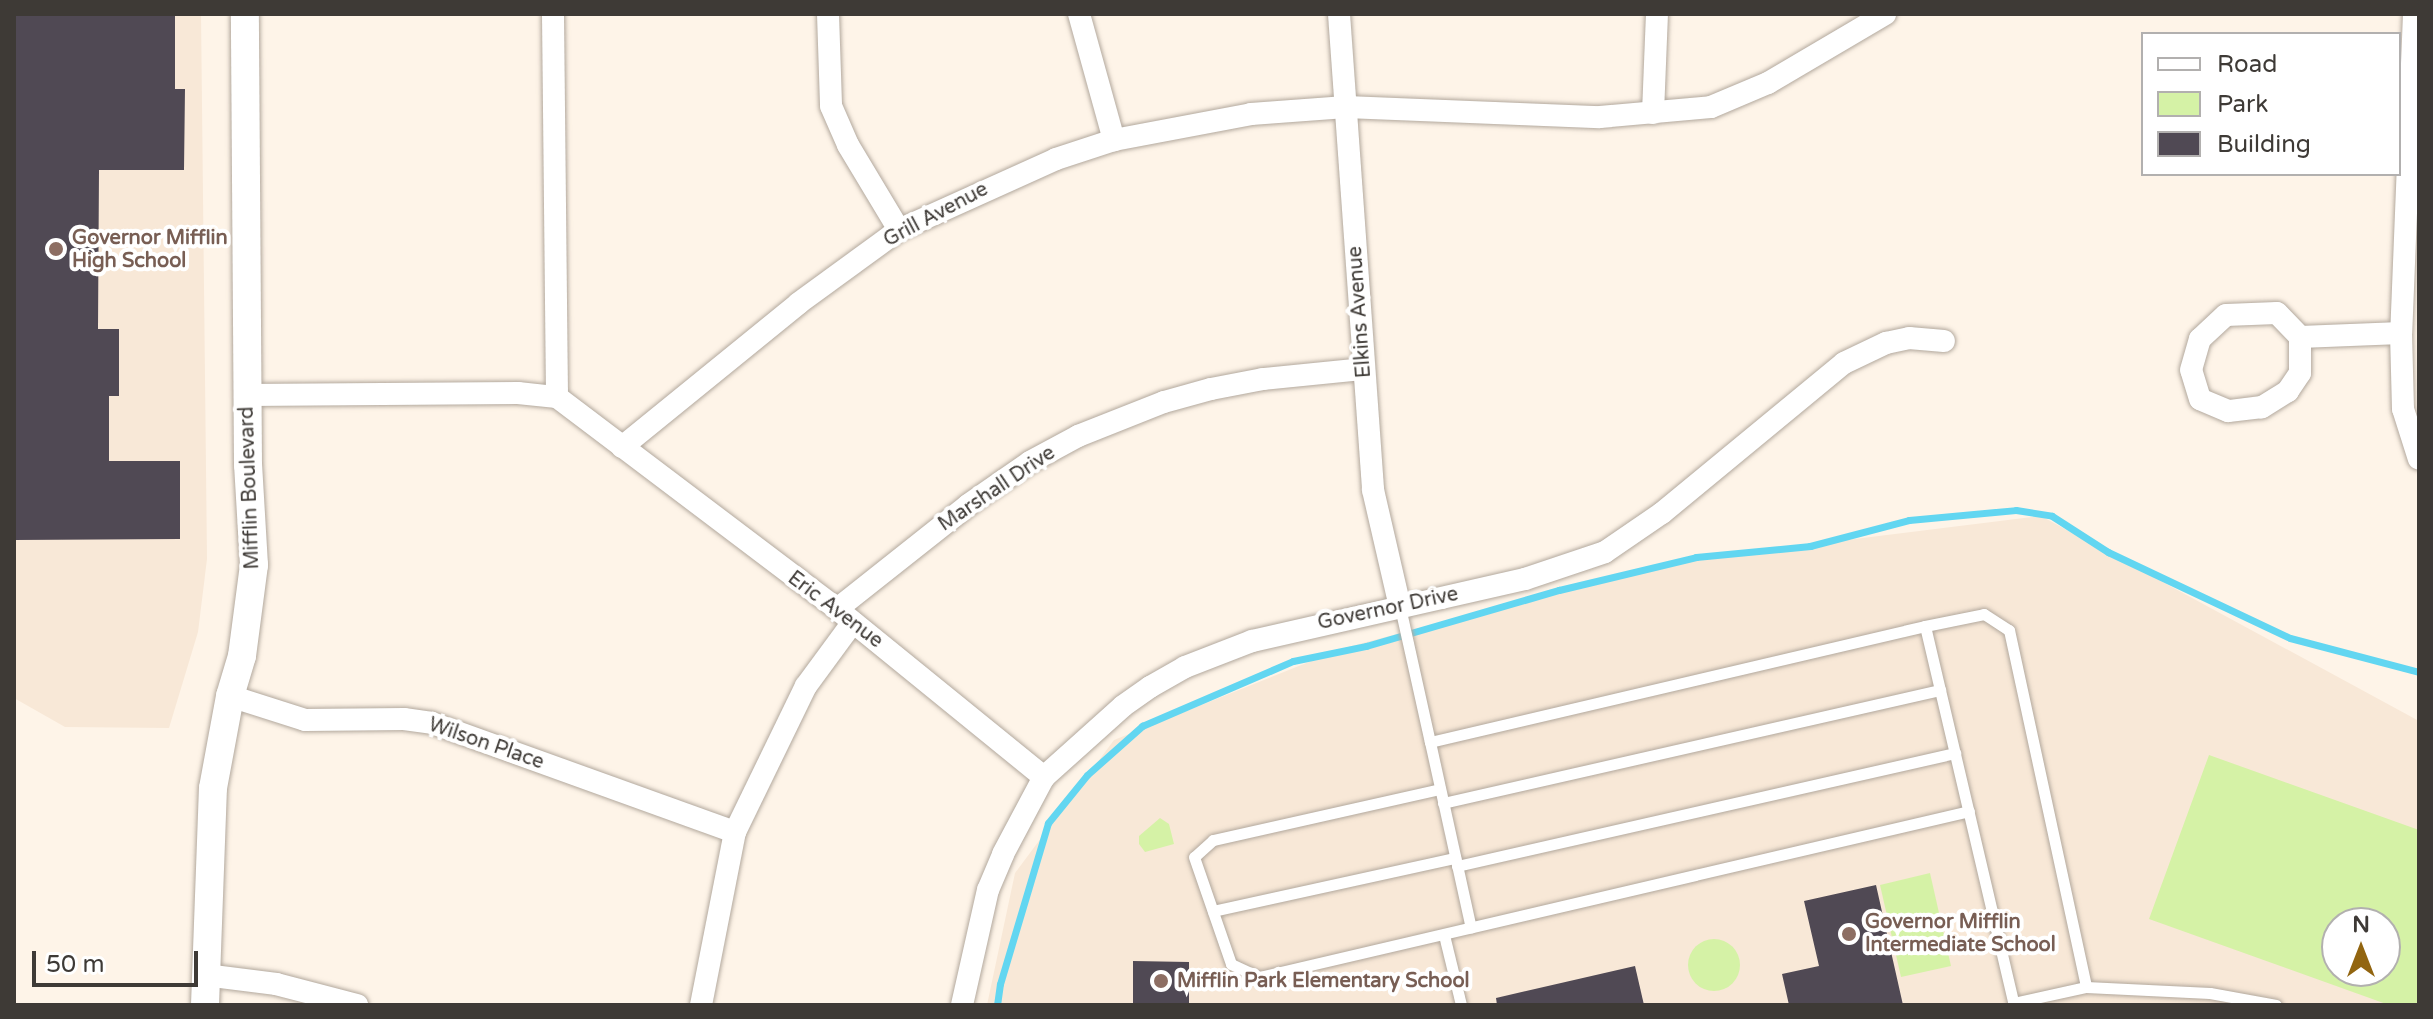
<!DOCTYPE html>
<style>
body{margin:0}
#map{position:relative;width:2433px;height:1019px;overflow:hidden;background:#fef4e8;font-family:"Varela Round",sans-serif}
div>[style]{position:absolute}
.built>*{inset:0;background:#f8e8d7}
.green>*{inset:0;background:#d5f2a6}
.round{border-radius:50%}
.stream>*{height:7px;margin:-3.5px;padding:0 3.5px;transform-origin:3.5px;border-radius:3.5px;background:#62d6f1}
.building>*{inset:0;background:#504954}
.roads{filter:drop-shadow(0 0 2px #b2a89d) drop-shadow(0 0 2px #b2a89d)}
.service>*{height:11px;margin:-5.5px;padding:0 5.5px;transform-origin:5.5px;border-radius:5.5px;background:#fff}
.minor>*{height:22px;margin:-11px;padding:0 11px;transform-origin:11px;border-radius:11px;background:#fff}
.tertiary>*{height:28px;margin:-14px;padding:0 14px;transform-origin:14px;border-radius:14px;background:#fff}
.dots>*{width:22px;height:22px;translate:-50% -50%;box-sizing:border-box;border:4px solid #fff;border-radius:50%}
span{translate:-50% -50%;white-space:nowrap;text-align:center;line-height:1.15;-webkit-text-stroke:8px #fff;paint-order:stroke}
.street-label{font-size:20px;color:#3e3a36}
.education-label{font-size:20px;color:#785e54;font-weight:700}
.left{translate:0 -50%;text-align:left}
.frame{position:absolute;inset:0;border:16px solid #3e3a36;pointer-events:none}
.legend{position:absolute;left:2141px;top:32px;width:260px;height:144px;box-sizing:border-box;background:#fff;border:2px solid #b2b0af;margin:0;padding:10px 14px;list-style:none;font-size:24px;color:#3e3a36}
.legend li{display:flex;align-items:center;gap:16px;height:40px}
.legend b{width:40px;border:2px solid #b2b0af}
.north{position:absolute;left:2321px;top:907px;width:80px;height:80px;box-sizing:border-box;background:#fff;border:2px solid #b2b0af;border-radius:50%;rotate:0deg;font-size:22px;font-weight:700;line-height:32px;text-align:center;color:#3e3a36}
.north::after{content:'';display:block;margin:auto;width:28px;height:36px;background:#926510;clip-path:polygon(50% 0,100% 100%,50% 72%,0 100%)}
.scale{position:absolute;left:32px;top:951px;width:166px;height:36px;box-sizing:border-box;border:4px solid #3e3a36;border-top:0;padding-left:10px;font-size:24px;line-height:28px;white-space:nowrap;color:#3e3a36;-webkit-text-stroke:6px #fff;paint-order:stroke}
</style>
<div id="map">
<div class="built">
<i style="clip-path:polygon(14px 14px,201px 14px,207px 559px,198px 632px,169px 728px,65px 727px,14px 698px)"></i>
<i style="clip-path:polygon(evenodd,2041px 516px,2419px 721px,2419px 1005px,987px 1005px,1015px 873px,1114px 740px,1344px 648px,1670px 562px,2041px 516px,2337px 923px,2385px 923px,2385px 971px,2337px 971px,2337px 923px)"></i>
</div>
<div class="green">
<i style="clip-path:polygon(evenodd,2209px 755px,2419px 830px,2419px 1005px,2389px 1005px,2149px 919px,2209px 755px,2337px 923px,2385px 923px,2385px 971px,2337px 971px,2337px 923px)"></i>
<i style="clip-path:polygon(1160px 818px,1169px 824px,1174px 844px,1145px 852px,1139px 844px,1139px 836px)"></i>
<i style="clip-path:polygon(1930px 873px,1951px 966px,1901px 977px,1880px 885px)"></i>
<i class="round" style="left:1688px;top:939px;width:52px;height:52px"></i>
</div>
<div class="stream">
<i style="left:997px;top:1005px;width:21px;rotate:-82deg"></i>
<i style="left:1000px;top:984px;width:168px;rotate:-73.4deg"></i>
<i style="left:1048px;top:823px;width:62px;rotate:-50.9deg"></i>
<i style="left:1087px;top:775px;width:74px;rotate:-41.7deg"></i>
<i style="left:1142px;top:726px;width:164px;rotate:-23.3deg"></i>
<i style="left:1293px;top:661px;width:75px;rotate:-11.6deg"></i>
<i style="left:1366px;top:646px;width:201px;rotate:-16.2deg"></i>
<i style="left:1559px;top:590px;width:141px;rotate:-13.5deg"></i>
<i style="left:1696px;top:557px;width:115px;rotate:-5.5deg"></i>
<i style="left:1810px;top:546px;width:102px;rotate:-14.7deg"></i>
<i style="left:1909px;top:520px;width:107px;rotate:-5.3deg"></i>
<i style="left:2016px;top:510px;width:36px;rotate:9deg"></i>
<i style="left:2052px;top:516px;width:67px;rotate:32.7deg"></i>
<i style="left:2108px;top:552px;width:201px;rotate:25.3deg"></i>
<i style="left:2290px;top:638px;width:133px;rotate:14.8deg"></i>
</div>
<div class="building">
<i style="clip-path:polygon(14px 14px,175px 14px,175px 89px,185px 89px,184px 170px,99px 170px,98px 329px,119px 329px,119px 396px,109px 396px,109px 461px,180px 461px,180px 539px,14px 540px)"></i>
<i style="clip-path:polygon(1876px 885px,1903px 1005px,1789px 1005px,1782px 974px,1819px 966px,1804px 901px)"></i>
<i style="clip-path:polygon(1133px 961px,1189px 962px,1189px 1005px,1133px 1005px)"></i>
<i style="clip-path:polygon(1635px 966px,1644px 1005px,1497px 1005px,1496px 998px)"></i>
</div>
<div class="roads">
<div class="service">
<i style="left:1400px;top:607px;width:138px;rotate:77.5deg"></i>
<i style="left:1430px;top:742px;width:508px;rotate:-13.19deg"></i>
<i style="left:1925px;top:626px;width:389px;rotate:76.8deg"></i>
<i style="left:1925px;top:626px;width:60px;rotate:-11.5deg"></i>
<i style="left:1984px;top:614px;width:30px;rotate:33deg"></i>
<i style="left:2009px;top:630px;width:365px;rotate:77.8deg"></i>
<i style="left:2086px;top:987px;width:124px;rotate:2.8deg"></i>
<i style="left:2210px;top:993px;width:67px;rotate:10.3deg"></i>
<i style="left:1430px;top:742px;width:190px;rotate:77.6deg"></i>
<i style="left:1440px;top:789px;width:233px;rotate:167.3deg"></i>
<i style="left:1213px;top:840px;width:25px;rotate:138deg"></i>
<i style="left:1194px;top:857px;width:113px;rotate:70.9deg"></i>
<i style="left:1231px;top:964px;width:31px;rotate:25deg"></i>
<i style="left:1259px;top:977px;width:729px;rotate:-13.16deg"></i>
<i style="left:1443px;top:803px;width:510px;rotate:-12.81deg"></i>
<i style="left:1457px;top:866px;width:511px;rotate:-12.78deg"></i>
<i style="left:1213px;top:911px;width:248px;rotate:-12.4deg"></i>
<i style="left:1444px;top:935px;width:72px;rotate:76.3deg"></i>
<i style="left:2013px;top:1003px;width:75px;rotate:-12.4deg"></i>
</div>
<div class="minor">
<i style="left:553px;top:14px;width:383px;rotate:89.4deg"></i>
<i style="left:828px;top:14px;width:92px;rotate:88.1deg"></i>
<i style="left:831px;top:106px;width:43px;rotate:66.4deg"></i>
<i style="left:848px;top:145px;width:99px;rotate:59deg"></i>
<i style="left:1079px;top:14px;width:131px;rotate:74.5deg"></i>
<i style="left:1339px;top:14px;width:477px;rotate:85.9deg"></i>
<i style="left:1373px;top:490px;width:120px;rotate:77deg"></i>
<i style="left:2414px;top:14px;width:319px;rotate:92.3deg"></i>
<i style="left:2401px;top:333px;width:76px;rotate:88.5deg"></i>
<i style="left:2403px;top:409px;width:52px;rotate:72.3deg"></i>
<i style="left:1653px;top:113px;width:99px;rotate:-87.7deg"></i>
<i style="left:2300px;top:337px;width:36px;rotate:90deg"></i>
<i style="left:2300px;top:373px;width:22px;rotate:124deg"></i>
<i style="left:2288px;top:391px;width:31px;rotate:148deg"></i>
<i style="left:2262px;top:407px;width:34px;rotate:173deg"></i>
<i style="left:2228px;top:411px;width:30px;rotate:-157deg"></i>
<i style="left:2200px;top:399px;width:30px;rotate:-107deg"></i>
<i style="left:2191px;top:370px;width:32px;rotate:-74deg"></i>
<i style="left:2200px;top:339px;width:35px;rotate:-43deg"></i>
<i style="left:2226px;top:315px;width:51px;rotate:-2.2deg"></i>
<i style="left:2277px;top:313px;width:33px;rotate:46deg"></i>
<i style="left:2300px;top:337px;width:101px;rotate:-2.3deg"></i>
<i style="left:247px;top:395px;width:271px;rotate:-0.4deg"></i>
<i style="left:518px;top:393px;width:39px;rotate:6deg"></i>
<i style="left:557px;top:397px;width:351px;rotate:37.1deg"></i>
<i style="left:837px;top:609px;width:267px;rotate:39.1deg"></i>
<i style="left:622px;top:447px;width:228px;rotate:-39.1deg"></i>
<i style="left:799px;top:303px;width:124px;rotate:-36.1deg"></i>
<i style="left:899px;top:230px;width:172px;rotate:-24.3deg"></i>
<i style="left:1056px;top:159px;width:61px;rotate:-18.1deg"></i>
<i style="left:1114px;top:140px;width:139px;rotate:-10.7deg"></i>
<i style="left:1251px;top:114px;width:95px;rotate:-4.2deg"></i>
<i style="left:1346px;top:107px;width:254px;rotate:2.3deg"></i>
<i style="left:1600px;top:117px;width:111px;rotate:-5.1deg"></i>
<i style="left:1711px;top:107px;width:62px;rotate:-22.8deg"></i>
<i style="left:1768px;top:83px;width:136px;rotate:-30.5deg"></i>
<i style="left:837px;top:609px;width:167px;rotate:-38.4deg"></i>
<i style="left:968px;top:505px;width:75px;rotate:-34.7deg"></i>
<i style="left:1030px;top:462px;width:55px;rotate:-28.4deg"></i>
<i style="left:1078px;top:436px;width:92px;rotate:-21.6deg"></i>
<i style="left:1164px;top:402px;width:49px;rotate:-15.5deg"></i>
<i style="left:1211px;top:389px;width:53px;rotate:-10.9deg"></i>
<i style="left:1263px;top:379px;width:101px;rotate:-5.7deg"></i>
<i style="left:230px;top:696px;width:79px;rotate:17.7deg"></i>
<i style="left:305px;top:720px;width:99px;rotate:-0.6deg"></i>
<i style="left:404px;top:719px;width:28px;rotate:8deg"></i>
<i style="left:432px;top:723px;width:322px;rotate:19.8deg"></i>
<i style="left:205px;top:975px;width:72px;rotate:7.2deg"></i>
<i style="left:276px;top:984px;width:84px;rotate:14.5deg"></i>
<i style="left:701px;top:1005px;width:176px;rotate:-78.9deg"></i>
<i style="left:735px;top:832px;width:162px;rotate:-64.1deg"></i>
<i style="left:806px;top:686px;width:79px;rotate:-53.7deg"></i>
<i style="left:962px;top:1005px;width:118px;rotate:-77.3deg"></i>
<i style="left:988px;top:890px;width:39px;rotate:-67deg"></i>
<i style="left:1003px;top:854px;width:87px;rotate:-62deg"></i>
<i style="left:1044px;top:777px;width:106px;rotate:-41.9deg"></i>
<i style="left:1123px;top:706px;width:33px;rotate:-35deg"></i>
<i style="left:1150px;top:687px;width:40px;rotate:-29.7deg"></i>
<i style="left:1185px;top:667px;width:72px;rotate:-21.2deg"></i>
<i style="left:1252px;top:641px;width:280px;rotate:-12.8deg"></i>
<i style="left:1525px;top:579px;width:84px;rotate:-18.6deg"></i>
<i style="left:1605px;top:552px;width:69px;rotate:-34.4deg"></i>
<i style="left:1662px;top:513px;width:236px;rotate:-39.5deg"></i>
<i style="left:1844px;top:363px;width:47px;rotate:-25.5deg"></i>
<i style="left:1886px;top:343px;width:24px;rotate:-12deg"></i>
<i style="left:1909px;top:338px;width:35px;rotate:5deg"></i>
</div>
<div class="tertiary">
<i style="left:205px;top:1005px;width:217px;rotate:-87.9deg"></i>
<i style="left:213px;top:788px;width:94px;rotate:-79.5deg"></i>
<i style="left:230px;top:696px;width:42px;rotate:-73.3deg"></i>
<i style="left:242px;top:656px;width:92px;rotate:-82.5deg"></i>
<i style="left:254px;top:565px;width:100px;rotate:-93.4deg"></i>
<i style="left:248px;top:465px;width:451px;rotate:-90.4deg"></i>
</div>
</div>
<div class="dots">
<i style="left:56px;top:249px;background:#8d6e63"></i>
<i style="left:1849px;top:934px;background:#8d6e63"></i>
<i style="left:1161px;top:981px;background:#8d6e63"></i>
</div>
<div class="street-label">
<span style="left:936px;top:215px;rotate:-28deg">Grill Avenue</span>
<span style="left:1360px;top:312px;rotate:-94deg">Elkins Avenue</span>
<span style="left:250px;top:488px;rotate:-92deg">Mifflin Boulevard</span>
<span style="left:997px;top:489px;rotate:-34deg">Marshall Drive</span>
<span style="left:1388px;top:609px;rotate:-12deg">Governor Drive</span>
<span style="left:835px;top:610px;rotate:37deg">Eric Avenue</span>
<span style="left:486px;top:744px;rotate:19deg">Wilson Place</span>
</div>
<div class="education-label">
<span class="left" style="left:72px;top:250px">Governor Mifflin<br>High School</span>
<span class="left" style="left:1865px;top:934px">Governor Mifflin<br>Intermediate School</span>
<span class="left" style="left:1177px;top:981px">Mifflin Park Elementary School</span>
</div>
<div class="frame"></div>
<ul class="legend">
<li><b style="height:10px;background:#fff"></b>Road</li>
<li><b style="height:22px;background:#d5f2a6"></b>Park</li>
<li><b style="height:22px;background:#504954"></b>Building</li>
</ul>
<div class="north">N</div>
<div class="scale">50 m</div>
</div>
